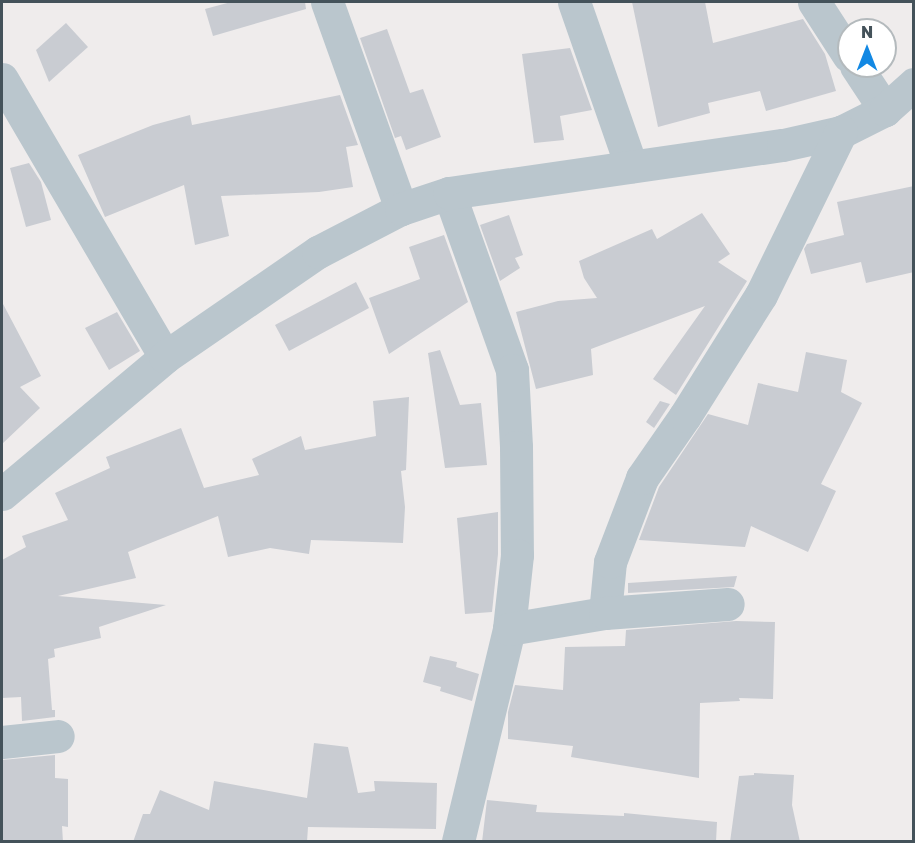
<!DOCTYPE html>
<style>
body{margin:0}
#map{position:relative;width:915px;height:843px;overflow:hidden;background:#efecec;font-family:"Golos Text",sans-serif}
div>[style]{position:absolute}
.building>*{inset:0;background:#c9ccd2}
.minor>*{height:33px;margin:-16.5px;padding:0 16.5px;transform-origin:16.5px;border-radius:16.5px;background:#bac6cd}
span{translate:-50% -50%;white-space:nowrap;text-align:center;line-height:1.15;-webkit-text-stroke:4.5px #fff;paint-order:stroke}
.frame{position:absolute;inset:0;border:3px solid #44525a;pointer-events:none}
.north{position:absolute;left:837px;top:18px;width:60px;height:60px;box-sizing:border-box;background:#fff;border:2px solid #b4babd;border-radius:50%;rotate:0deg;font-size:16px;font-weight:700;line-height:24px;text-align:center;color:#44525a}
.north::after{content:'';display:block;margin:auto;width:21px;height:27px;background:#1288e3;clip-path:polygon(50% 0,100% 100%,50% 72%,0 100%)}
</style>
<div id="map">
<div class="building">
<i style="clip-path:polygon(231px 2px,305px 2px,306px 9px,213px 36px,205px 9px)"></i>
<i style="clip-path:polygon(632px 2px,705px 2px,713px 43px,803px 19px,825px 54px,836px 91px,766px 111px,760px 91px,708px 103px,710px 113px,658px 127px)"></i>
<i style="clip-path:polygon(66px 23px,88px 47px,49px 82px,36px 50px)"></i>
<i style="clip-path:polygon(387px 29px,410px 93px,423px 89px,441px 137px,406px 150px,401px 136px,395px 138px,360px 38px)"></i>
<i style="clip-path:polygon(570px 48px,592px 110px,560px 116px,564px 140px,534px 143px,522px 54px)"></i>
<i style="clip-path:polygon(340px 95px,358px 145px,346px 147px,353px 187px,319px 192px,221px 196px,229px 236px,195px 245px,184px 185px,105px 217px,78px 155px,153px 125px,190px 115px,192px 125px)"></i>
<i style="clip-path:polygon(29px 163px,41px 182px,51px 220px,26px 227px,10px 168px)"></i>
<i style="clip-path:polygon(914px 186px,914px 272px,866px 283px,861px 262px,811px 274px,804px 249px,807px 244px,844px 235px,837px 202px)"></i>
<i style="clip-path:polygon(702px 213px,730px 254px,718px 262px,747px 281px,676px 395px,653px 379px,705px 306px,591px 349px,593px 375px,536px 389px,516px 312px,558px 301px,597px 298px,584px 278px,579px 261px,652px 229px,657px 239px)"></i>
<i style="clip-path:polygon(509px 215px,523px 255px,515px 258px,520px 268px,500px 281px,480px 225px)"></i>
<i style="clip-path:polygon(444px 235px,468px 302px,389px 354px,369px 298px,420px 279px,409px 247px)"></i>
<i style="clip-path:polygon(356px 282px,369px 308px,289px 351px,275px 325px)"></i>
<i style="clip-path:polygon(2px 302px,41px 376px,20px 387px,40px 408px,2px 444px)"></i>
<i style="clip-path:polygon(117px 312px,140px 351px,109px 370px,85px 328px)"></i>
<i style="clip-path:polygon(440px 350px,460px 405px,481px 403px,487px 465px,445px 468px,428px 353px)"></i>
<i style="clip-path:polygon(806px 352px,847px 360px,841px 392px,862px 403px,821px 484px,836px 491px,808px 552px,751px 526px,745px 547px,639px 540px,659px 487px,708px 414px,748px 425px,758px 383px,798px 392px)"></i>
<i style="clip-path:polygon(409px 397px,406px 470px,401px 471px,405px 507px,403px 543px,311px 540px,309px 554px,270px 548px,228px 557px,218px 516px,128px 552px,136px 578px,58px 596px,166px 605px,99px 627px,101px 638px,54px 649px,55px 657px,48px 659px,52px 710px,55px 710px,55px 717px,22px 721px,21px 697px,2px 698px,2px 560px,26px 547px,22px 536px,68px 520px,55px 493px,110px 468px,106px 457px,181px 428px,204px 488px,259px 475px,252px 459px,301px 436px,305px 450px,376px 436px,373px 401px)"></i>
<i style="clip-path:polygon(660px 401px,670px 404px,654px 428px,646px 422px)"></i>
<i style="clip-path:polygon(498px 512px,498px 554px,492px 612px,465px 614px,457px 518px)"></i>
<i style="clip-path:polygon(737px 576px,734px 587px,628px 593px,628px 583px)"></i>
<i style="clip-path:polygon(736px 621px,775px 622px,773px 699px,739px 698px,740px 701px,700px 703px,699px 778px,571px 757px,573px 746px,508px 739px,508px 712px,515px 685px,563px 690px,565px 647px,625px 646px,626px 630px)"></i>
<i style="clip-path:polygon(430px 656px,457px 662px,456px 667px,479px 674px,472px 701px,440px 691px,441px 687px,423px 682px)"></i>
<i style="clip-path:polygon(314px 743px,348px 747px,358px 793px,375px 791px,374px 781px,437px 783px,436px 829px,308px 827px,307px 842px,133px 842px,143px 814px,150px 814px,160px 790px,209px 810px,214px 781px,307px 798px)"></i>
<i style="clip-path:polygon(55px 755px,55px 778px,68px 779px,68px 827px,62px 826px,63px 842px,2px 842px,2px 760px)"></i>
<i style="clip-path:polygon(754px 773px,794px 775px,792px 805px,800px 842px,730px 842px,739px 776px,754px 775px)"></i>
<i style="clip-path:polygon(487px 800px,537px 805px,536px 812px,624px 816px,624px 813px,717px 822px,716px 842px,482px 842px)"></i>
</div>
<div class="minor">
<i style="left:327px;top:2px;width:220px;rotate:70.3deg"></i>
<i style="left:574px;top:2px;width:174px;rotate:70.8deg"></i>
<i style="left:814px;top:2px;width:64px;rotate:57.1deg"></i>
<i style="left:856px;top:66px;width:53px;rotate:56.6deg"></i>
<i style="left:2px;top:79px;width:322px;rotate:59.6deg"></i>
<i style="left:449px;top:193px;width:188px;rotate:70.4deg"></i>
<i style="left:512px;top:370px;width:77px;rotate:87deg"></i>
<i style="left:516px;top:447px;width:108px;rotate:89.5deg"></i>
<i style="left:517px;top:555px;width:74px;rotate:96.2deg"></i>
<i style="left:509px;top:629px;width:219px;rotate:103.5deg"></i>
<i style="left:2px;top:494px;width:213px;rotate:-40deg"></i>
<i style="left:165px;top:357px;width:186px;rotate:-34.5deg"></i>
<i style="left:318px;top:252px;width:93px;rotate:-27.4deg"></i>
<i style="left:401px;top:209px;width:51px;rotate:-18.4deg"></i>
<i style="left:449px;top:193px;width:337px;rotate:-8.2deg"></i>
<i style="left:783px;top:145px;width:59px;rotate:-12.6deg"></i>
<i style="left:841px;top:132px;width:49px;rotate:-26.6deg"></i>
<i style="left:885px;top:110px;width:39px;rotate:-42deg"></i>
<i style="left:605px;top:613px;width:51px;rotate:-84.4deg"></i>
<i style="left:610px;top:562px;width:90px;rotate:-69.1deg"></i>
<i style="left:642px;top:478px;width:75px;rotate:-55.3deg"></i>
<i style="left:685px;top:416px;width:143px;rotate:-57.9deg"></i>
<i style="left:761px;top:295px;width:182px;rotate:-63.9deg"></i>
<i style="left:509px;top:629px;width:97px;rotate:-9.5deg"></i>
<i style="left:605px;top:613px;width:123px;rotate:-4.2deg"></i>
<i style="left:2px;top:742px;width:56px;rotate:-6.1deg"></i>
</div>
<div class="frame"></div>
<div class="north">N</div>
</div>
